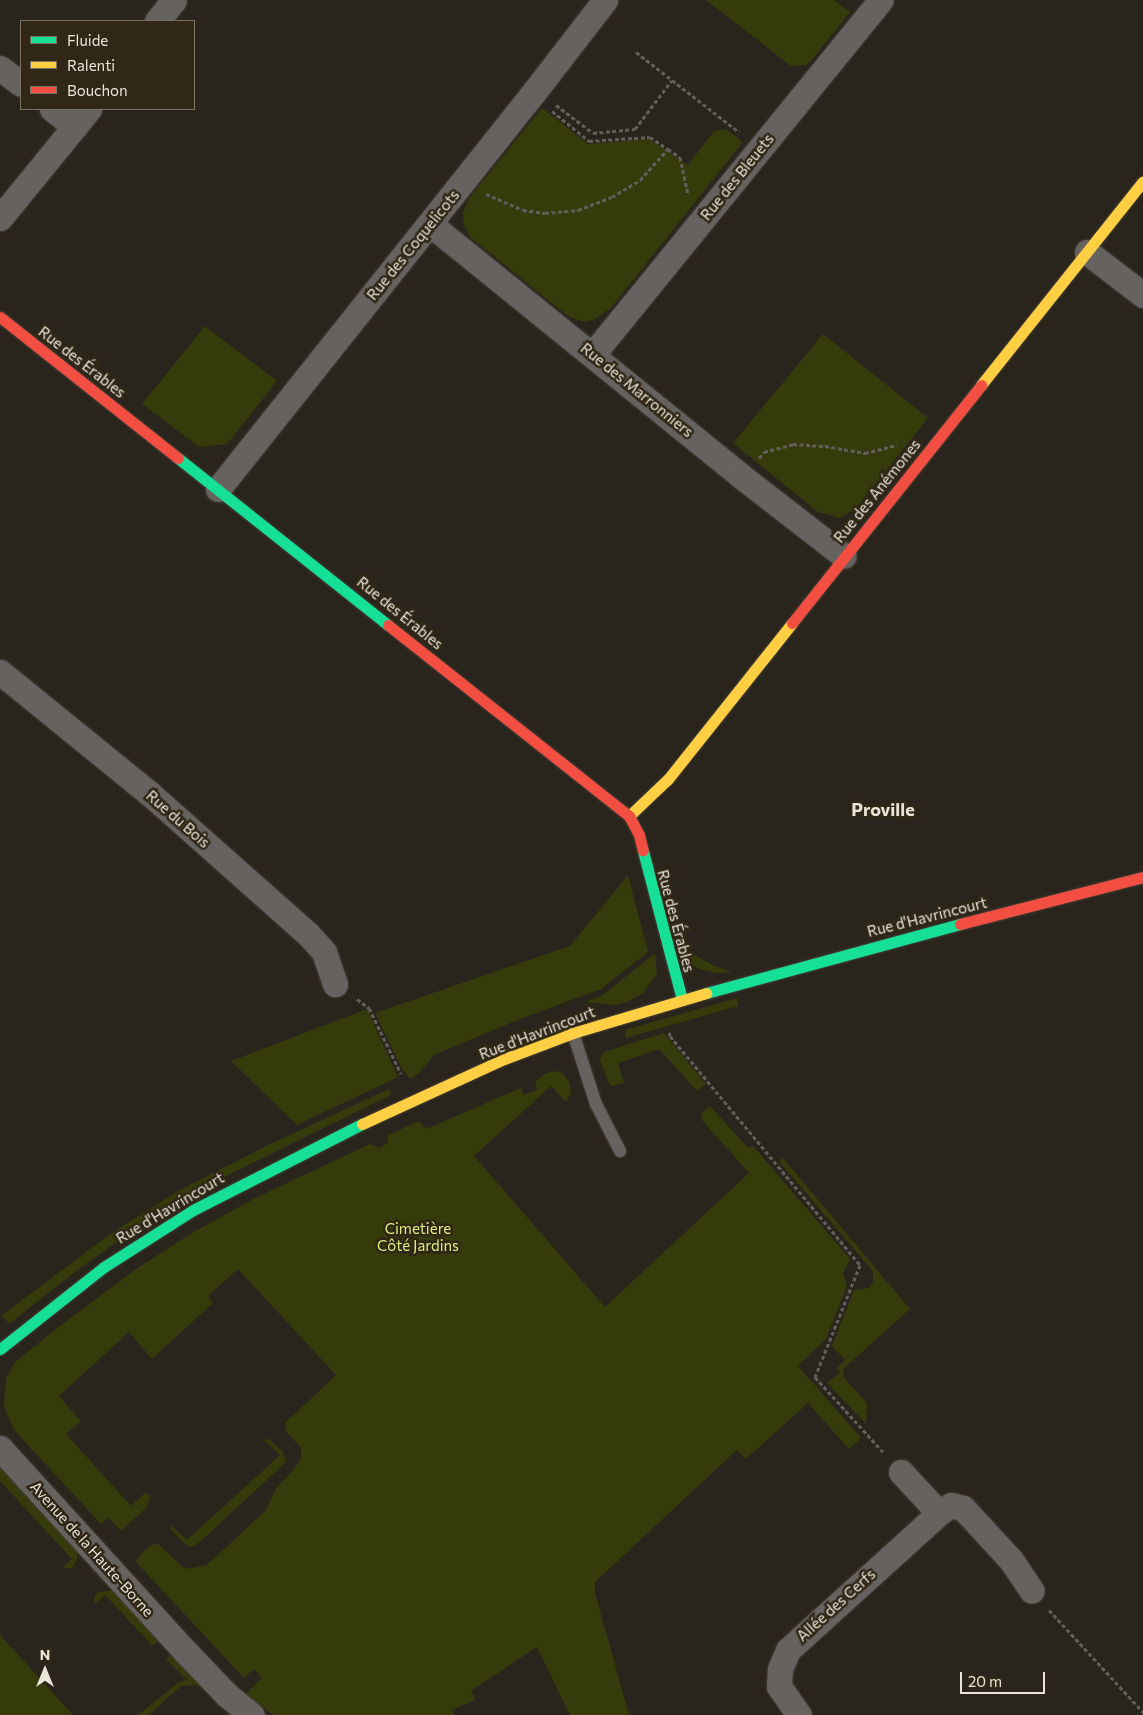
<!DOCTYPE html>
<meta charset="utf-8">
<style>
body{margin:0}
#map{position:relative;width:1143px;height:1715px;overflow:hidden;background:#2a251c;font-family:Commissioner,sans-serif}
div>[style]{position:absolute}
.green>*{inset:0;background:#363b0c}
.path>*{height:3px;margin-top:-1.5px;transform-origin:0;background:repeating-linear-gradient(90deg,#625f5a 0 4px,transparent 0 6.5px)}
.roads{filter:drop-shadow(0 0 1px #443f37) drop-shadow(0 0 1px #443f37)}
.lane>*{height:12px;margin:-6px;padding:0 6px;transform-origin:6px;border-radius:6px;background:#666260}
.street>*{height:25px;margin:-12.5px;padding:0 12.5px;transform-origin:12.5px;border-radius:12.5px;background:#666260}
.fast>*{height:11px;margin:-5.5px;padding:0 5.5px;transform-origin:5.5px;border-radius:5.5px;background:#16e098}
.slow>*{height:11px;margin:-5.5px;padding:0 5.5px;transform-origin:5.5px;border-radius:5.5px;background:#ffcf43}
.jam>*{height:11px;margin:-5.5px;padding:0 5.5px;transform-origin:5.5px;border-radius:5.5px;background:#f24e42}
span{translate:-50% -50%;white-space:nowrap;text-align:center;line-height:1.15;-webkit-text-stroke:5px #302716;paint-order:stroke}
.street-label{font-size:15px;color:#eae4da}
.park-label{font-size:15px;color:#dcee81}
.quarter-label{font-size:18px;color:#eae4da;font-weight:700}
.legend{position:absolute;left:20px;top:20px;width:175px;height:90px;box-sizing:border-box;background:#302716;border:1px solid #7a7364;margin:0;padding:6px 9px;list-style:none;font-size:15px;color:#eae4da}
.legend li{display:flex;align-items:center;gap:10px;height:25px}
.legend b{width:25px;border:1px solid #7a7364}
.north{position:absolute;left:20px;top:1645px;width:50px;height:50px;-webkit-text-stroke:4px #302716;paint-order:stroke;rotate:0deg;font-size:14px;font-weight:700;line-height:20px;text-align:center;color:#eae4da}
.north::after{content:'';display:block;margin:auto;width:18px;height:22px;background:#eae4da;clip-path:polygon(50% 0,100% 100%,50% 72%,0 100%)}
.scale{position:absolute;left:960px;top:1672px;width:85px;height:22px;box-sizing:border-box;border:2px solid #eae4da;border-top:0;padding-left:6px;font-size:15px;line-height:18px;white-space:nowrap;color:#eae4da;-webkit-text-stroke:4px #302716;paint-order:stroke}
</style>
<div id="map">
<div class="green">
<i style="clip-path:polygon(706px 0,834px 0,850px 12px,811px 61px,806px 65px,791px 66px)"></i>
<i style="clip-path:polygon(542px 108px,588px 144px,649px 139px,688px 165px,714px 131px,726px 129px,743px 142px,611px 308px,593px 320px,584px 322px,568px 316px,470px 237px,464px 225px,463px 213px,469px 198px)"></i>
<i style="clip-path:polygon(205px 326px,277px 381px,227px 444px,199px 447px,142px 404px)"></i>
<i style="clip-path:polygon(823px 334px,928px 418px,855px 509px,840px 518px,818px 512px,733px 443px)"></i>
<i style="clip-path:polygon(628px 875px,648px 952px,601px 989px,520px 1019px,434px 1055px,418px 1074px,410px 1079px,401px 1067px,375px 1013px,570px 946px)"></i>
<i style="clip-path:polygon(681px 949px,685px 949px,714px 966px,732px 972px,717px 973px,699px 969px,687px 961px)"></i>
<i style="clip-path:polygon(655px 953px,657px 974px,643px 993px,627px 1002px,615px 1005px,586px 1002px,603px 995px)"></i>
<i style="clip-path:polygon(737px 998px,738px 1006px,626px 1038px,625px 1030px)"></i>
<i style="clip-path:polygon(367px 1009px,398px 1077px,297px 1125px,231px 1061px)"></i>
<i style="clip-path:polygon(664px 1033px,706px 1084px,697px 1091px,659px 1049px,618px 1063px,624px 1083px,610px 1086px,600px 1060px,604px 1052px)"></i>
<i style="clip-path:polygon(554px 1071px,563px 1073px,570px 1084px,571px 1093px,566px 1102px,551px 1086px,474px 1156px,605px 1307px,749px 1173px,701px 1119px,702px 1113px,710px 1106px,748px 1148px,753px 1146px,850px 1259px,843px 1273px,847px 1286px,826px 1339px,798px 1366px,861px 1438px,849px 1449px,808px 1403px,746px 1459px,737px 1450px,595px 1582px,595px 1593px,629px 1715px,570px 1715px,537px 1647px,471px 1691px,475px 1700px,452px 1710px,454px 1715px,273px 1715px,246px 1694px,262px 1678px,254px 1669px,244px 1678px,136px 1562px,141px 1554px,149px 1546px,157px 1543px,185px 1569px,207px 1565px,266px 1510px,277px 1487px,292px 1472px,301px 1458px,301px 1448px,286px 1431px,285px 1423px,336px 1375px,238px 1269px,208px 1296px,213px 1303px,152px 1359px,129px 1332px,59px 1396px,81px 1421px,66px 1434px,131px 1506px,146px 1492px,150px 1497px,147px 1507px,121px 1531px,109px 1518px,101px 1524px,14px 1430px,4px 1406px,6px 1378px,15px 1362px,60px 1326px,136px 1269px,192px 1233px,255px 1198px,370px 1144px,380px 1148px,388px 1142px,388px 1135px,419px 1121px,426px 1129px,521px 1088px,523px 1095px,537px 1090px,535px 1082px,545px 1074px)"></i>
<i style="clip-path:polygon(389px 1089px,391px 1095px,220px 1179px,149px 1219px,80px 1268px,9px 1324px,2px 1315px,110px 1234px,178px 1191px,268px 1145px)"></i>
<i style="clip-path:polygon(782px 1157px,910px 1309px,843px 1369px,844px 1378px,867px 1403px,866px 1424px,827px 1383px,840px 1372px,837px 1368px,845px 1360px,832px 1346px,854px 1290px,869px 1288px,873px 1282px,873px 1271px,782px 1165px,780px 1162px)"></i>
<i style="clip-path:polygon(269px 1439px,283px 1452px,286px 1462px,200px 1542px,192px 1547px,185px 1544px,171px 1530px,171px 1525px,187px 1540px,280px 1455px,264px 1440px)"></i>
<i style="clip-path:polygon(0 1468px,78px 1551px,77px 1560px,73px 1567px,70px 1569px,63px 1567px,72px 1559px,0 1481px)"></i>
<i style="clip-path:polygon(112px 1590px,159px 1641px,153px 1646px,105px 1595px,95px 1604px,94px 1599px,96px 1593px)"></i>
<i style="clip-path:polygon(0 1635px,73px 1715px,0 1715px)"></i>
<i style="clip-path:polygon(172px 1654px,199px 1674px,205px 1691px,196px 1685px,181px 1686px,149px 1715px,138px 1715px,178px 1683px,187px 1680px,166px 1659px)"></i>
</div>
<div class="path">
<i style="left:636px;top:52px;width:46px;rotate:37.9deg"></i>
<i style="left:556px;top:105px;width:46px;rotate:37.1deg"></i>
<i style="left:593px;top:133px;width:42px;rotate:-5.4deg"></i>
<i style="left:635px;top:129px;width:61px;rotate:-52.9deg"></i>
<i style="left:672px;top:80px;width:85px;rotate:37.8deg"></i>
<i style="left:552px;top:111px;width:48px;rotate:39deg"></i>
<i style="left:589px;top:141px;width:61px;rotate:-3.8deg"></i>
<i style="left:650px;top:137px;width:22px;rotate:34deg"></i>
<i style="left:486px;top:194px;width:40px;rotate:23.4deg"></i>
<i style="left:523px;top:210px;width:22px;rotate:8deg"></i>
<i style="left:545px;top:213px;width:33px;rotate:-5deg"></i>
<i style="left:578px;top:210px;width:36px;rotate:-21deg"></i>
<i style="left:612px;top:197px;width:33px;rotate:-31deg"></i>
<i style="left:640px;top:180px;width:42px;rotate:-47.9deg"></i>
<i style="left:668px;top:149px;width:14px;rotate:34deg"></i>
<i style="left:680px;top:157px;width:39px;rotate:78deg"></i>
<i style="left:759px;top:458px;width:8px;rotate:-50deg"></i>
<i style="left:764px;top:452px;width:30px;rotate:-15deg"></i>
<i style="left:793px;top:444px;width:32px;rotate:4deg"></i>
<i style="left:825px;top:446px;width:41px;rotate:9.9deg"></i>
<i style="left:865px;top:453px;width:33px;rotate:-14deg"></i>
<i style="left:357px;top:999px;width:15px;rotate:37deg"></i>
<i style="left:369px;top:1008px;width:73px;rotate:64.1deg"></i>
<i style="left:669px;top:1032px;width:4px;rotate:76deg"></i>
<i style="left:670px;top:1036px;width:298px;rotate:50.3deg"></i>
<i style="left:860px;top:1265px;width:121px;rotate:111.9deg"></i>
<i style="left:815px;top:1377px;width:101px;rotate:47.8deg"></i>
<i style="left:1049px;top:1610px;width:139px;rotate:47.3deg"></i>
</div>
<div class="roads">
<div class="lane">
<i style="left:573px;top:1033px;width:75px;rotate:72.1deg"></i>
<i style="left:596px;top:1104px;width:53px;rotate:62.9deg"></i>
</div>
<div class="street">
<i style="left:157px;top:21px;width:27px;rotate:-51deg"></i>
<i style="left:0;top:68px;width:26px;rotate:37deg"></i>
<i style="left:52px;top:109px;width:29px;rotate:38deg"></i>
<i style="left:0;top:218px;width:141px;rotate:-50.8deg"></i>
<i style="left:430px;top:224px;width:400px;rotate:39deg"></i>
<i style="left:741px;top:476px;width:130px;rotate:37.8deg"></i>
<i style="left:1087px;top:252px;width:71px;rotate:37.5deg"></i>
<i style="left:593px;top:354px;width:456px;rotate:-50.9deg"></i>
<i style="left:218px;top:489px;width:507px;rotate:-51.48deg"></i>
<i style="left:534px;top:92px;width:116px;rotate:-52.3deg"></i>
<i style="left:0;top:672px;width:192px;rotate:39.1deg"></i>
<i style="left:149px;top:793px;width:213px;rotate:41.6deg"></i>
<i style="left:308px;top:934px;width:24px;rotate:48deg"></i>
<i style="left:324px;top:952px;width:34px;rotate:71deg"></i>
<i style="left:0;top:1448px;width:273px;rotate:47.7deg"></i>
<i style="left:184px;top:1650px;width:62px;rotate:46.3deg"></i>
<i style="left:227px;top:1695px;width:32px;rotate:39deg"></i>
<i style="left:939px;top:1513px;width:14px;rotate:-34deg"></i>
<i style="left:951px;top:1505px;width:12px;rotate:14deg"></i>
<i style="left:963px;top:1508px;width:71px;rotate:47.3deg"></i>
<i style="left:1011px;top:1560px;width:37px;rotate:56deg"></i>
<i style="left:799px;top:1715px;width:35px;rotate:-125deg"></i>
<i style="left:779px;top:1686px;width:17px;rotate:-87deg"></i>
<i style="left:780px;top:1669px;width:21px;rotate:-67deg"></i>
<i style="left:788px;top:1650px;width:204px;rotate:-42.2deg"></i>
<i style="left:939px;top:1513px;width:56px;rotate:-132.8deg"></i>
</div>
<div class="fast">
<i style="left:178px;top:458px;width:268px;rotate:38.5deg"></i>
<i style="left:643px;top:851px;width:154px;rotate:75.3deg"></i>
<i style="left:706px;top:993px;width:263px;rotate:-15.2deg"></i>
<i style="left:0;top:1349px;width:132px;rotate:-38.3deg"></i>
<i style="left:104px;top:1267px;width:106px;rotate:-32.6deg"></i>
<i style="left:193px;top:1210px;width:190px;rotate:-27deg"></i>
</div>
<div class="slow">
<i style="left:981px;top:385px;width:260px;rotate:-51.5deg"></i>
<i style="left:629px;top:816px;width:54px;rotate:-43.5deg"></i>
<i style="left:668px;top:779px;width:199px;rotate:-51.5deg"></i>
<i style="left:362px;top:1124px;width:156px;rotate:-24.6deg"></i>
<i style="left:504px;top:1059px;width:74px;rotate:-20.6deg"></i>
<i style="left:573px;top:1033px;width:139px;rotate:-16.7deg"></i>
</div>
<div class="jam">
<i style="left:0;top:317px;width:227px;rotate:38.4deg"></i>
<i style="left:792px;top:623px;width:304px;rotate:-51.5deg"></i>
<i style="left:388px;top:625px;width:308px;rotate:38.4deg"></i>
<i style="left:629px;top:816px;width:21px;rotate:62deg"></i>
<i style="left:639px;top:835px;width:16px;rotate:76deg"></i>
<i style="left:960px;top:924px;width:189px;rotate:-14.4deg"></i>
</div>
</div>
<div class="street-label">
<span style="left:737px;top:177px;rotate:-51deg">Rue des Bleuets</span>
<span style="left:413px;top:245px;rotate:-51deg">Rue des Coquelicots</span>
<span style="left:82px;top:362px;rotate:38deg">Rue des Érables</span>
<span style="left:637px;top:390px;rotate:39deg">Rue des Marronniers</span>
<span style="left:877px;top:491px;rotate:-51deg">Rue des Anémones</span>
<span style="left:400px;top:613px;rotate:39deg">Rue des Érables</span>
<span style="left:178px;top:819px;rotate:41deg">Rue du Bois</span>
<span style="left:927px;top:917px;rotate:-14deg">Rue d'Havrincourt</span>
<span style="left:676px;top:921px;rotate:75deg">Rue des Érables</span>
<span style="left:537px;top:1033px;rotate:-21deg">Rue d'Havrincourt</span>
<span style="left:170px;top:1208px;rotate:-31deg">Rue d'Havrincourt</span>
<span style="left:92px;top:1549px;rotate:48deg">Avenue de la Haute-Borne</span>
<span style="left:836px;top:1605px;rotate:-42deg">Allée des Cerfs</span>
</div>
<div class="park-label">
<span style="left:418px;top:1237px">Cimetière<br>Côté Jardins</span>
</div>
<div class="quarter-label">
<span style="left:883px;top:809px">Proville</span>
</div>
<ul class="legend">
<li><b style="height:6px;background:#16e098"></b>Fluide</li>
<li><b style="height:6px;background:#ffcf43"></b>Ralenti</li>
<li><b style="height:6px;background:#f24e42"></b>Bouchon</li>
</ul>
<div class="north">N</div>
<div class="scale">20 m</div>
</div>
